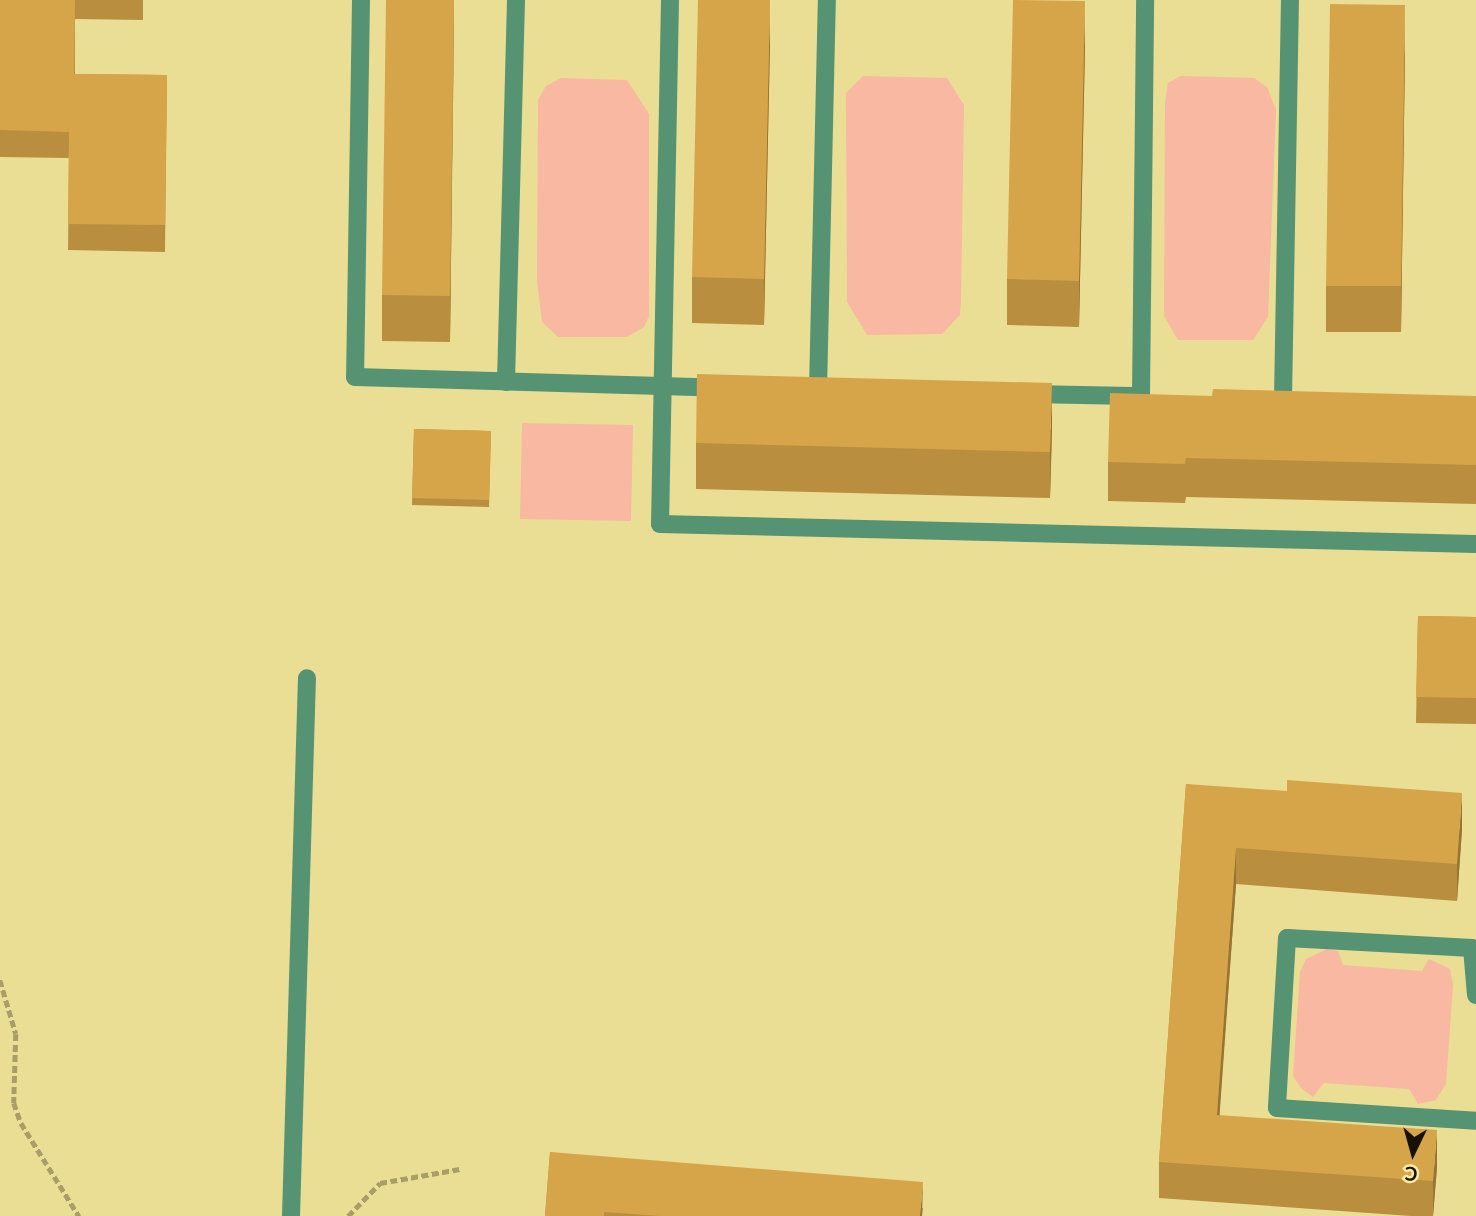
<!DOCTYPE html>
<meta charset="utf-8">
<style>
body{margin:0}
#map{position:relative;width:1476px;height:1216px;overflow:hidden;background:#eade94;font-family:Lato,sans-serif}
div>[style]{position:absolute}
.green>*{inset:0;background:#f8b8a2}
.path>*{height:4.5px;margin-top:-2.25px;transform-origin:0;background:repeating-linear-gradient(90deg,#a99f66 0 7px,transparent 0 10.5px)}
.service>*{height:18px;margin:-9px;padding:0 9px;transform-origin:9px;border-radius:9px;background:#559373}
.minor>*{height:18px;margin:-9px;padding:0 9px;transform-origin:9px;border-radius:9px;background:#559373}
.wall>*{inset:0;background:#b98e3f}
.shaded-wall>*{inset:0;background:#967433}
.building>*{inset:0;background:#d7a549}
span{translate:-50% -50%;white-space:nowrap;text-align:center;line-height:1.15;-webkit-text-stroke:5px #f8eba1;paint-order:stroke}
.north{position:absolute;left:1378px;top:1118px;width:70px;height:70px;-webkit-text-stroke:5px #f8eba1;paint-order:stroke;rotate:185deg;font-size:19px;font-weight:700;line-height:28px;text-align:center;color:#171200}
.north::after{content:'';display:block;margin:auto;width:24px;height:32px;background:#171200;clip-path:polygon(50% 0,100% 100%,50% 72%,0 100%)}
</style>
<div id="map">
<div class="green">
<i style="clip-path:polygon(863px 76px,947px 78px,964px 105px,961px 300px,960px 315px,942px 334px,867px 335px,847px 302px,846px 93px)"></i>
<i style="clip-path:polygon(1181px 76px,1254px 78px,1267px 87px,1276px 110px,1268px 317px,1253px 340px,1178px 340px,1164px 316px,1165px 103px,1168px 83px)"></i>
<i style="clip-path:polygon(561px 78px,627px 80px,649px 114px,649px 316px,644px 327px,627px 337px,558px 337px,542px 322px,537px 280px,538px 100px,546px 86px)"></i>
<i style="clip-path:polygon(522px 423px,633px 425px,631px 521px,520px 519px)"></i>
<i style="clip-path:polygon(1327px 949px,1338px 951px,1343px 965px,1422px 971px,1429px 959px,1450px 969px,1453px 985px,1446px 1084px,1436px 1100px,1418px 1104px,1409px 1089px,1324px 1083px,1313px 1097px,1301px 1088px,1293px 1076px,1300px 972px,1306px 959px)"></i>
</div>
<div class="path">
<i style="left:0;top:980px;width:56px;rotate:73.5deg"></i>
<i style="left:16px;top:1034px;width:69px;rotate:91.7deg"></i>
<i style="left:14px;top:1103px;width:21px;rotate:71deg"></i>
<i style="left:21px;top:1123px;width:110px;rotate:58.1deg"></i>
<i style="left:348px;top:1216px;width:46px;rotate:-45.9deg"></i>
<i style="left:380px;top:1183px;width:81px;rotate:-9.9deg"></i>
</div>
<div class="service">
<i style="left:361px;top:0;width:377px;rotate:90.9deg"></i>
<i style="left:355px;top:377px;width:365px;rotate:1.7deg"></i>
<i style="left:670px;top:0;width:524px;rotate:91.09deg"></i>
<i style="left:660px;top:524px;width:816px;rotate:1.4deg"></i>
<i style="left:506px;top:382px;width:382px;rotate:-88.5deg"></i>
<i style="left:818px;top:390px;width:390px;rotate:-88.7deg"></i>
<i style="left:1031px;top:394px;width:101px;rotate:1.1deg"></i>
<i style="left:1141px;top:396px;width:396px;rotate:-89.4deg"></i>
<i style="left:1283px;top:399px;width:399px;rotate:-89deg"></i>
<i style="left:1476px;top:995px;width:47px;rotate:-94.9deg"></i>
<i style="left:1472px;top:948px;width:185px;rotate:-176.9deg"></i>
<i style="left:1287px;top:938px;width:170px;rotate:93.4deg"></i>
<i style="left:1277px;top:1108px;width:199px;rotate:3.7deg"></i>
</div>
<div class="minor">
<i style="left:291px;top:1216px;width:538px;rotate:-88.3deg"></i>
</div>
<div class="wall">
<i style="clip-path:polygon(0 0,143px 0,143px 20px,75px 19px,75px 74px,167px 75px,165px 252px,68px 250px,69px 158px,0 157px)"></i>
<i style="clip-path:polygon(454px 0,450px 342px,382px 341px,382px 295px)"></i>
<i style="clip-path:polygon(770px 43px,764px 325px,692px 323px,692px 277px)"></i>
<i style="clip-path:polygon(1085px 47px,1079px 327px,1007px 325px,1007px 279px)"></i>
<i style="clip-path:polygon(1405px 51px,1401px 332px,1326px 332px,1326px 286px)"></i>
<i style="clip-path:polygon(1212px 396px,1476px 396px,1476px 504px,1186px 497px,1185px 503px,1108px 501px,1108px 462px)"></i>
<i style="clip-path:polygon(414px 429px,491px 431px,489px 507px,412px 505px)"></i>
<i style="clip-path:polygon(1052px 429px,1050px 498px,696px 489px,696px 443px)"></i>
<i style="clip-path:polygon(1418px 616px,1476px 617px,1476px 724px,1416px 723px)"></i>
<i style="clip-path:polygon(1186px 784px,1462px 829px,1457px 901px,1236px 884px,1219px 1115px,1437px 1167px,1433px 1216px,1411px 1216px,1159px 1198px,1159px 1162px)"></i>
<i style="clip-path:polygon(550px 1152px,923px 1208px,922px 1216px,545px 1216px)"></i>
</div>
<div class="shaded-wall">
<i style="clip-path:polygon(454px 0,454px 26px,450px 342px,450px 296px)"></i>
<i style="clip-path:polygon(770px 0,770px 43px,764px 325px,764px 279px)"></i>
<i style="clip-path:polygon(1085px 1px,1085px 47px,1079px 327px,1079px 281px)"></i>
<i style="clip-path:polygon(1405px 5px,1405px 51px,1401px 332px,1401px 286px)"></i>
<i style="clip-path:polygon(1052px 383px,1052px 429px,1050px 498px,1050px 452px)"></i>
<i style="clip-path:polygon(1462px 793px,1462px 829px,1457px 901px,1457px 864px)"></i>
<i style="clip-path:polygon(1236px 848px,1236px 884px,1217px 1151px,1217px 1115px)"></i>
<i style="clip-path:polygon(1437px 1130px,1437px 1167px,1433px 1216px,1433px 1181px)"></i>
<i style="clip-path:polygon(923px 1182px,922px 1216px,920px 1216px)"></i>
</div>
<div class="building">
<i style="clip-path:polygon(0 0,75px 0,74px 74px,167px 75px,165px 225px,68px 224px,69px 132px,0 130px)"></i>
<i style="clip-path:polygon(386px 0,454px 0,450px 296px,382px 295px)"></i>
<i style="clip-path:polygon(698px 0,770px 0,764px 279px,692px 277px)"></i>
<i style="clip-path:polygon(1013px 0,1085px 1px,1079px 281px,1007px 279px)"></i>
<i style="clip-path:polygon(1330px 4px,1405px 5px,1401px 286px,1326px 286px)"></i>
<i style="clip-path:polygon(697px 374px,1052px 383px,1050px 452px,696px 443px)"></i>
<i style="clip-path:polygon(1213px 389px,1476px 396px,1476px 465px,1186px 458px,1185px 464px,1108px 462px,1110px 393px,1212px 396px)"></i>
<i style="clip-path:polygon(414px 429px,491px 431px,489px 500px,412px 498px)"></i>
<i style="clip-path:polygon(1418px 616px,1476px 617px,1476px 698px,1416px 697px)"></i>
<i style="clip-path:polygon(1287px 780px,1462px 793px,1457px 864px,1236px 848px,1217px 1115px,1437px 1130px,1433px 1181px,1159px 1162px,1186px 784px,1287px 791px)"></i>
<i style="clip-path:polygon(550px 1152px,923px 1182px,920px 1216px,660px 1216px,604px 1212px,604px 1216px,545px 1216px)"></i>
</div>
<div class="north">С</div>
</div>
